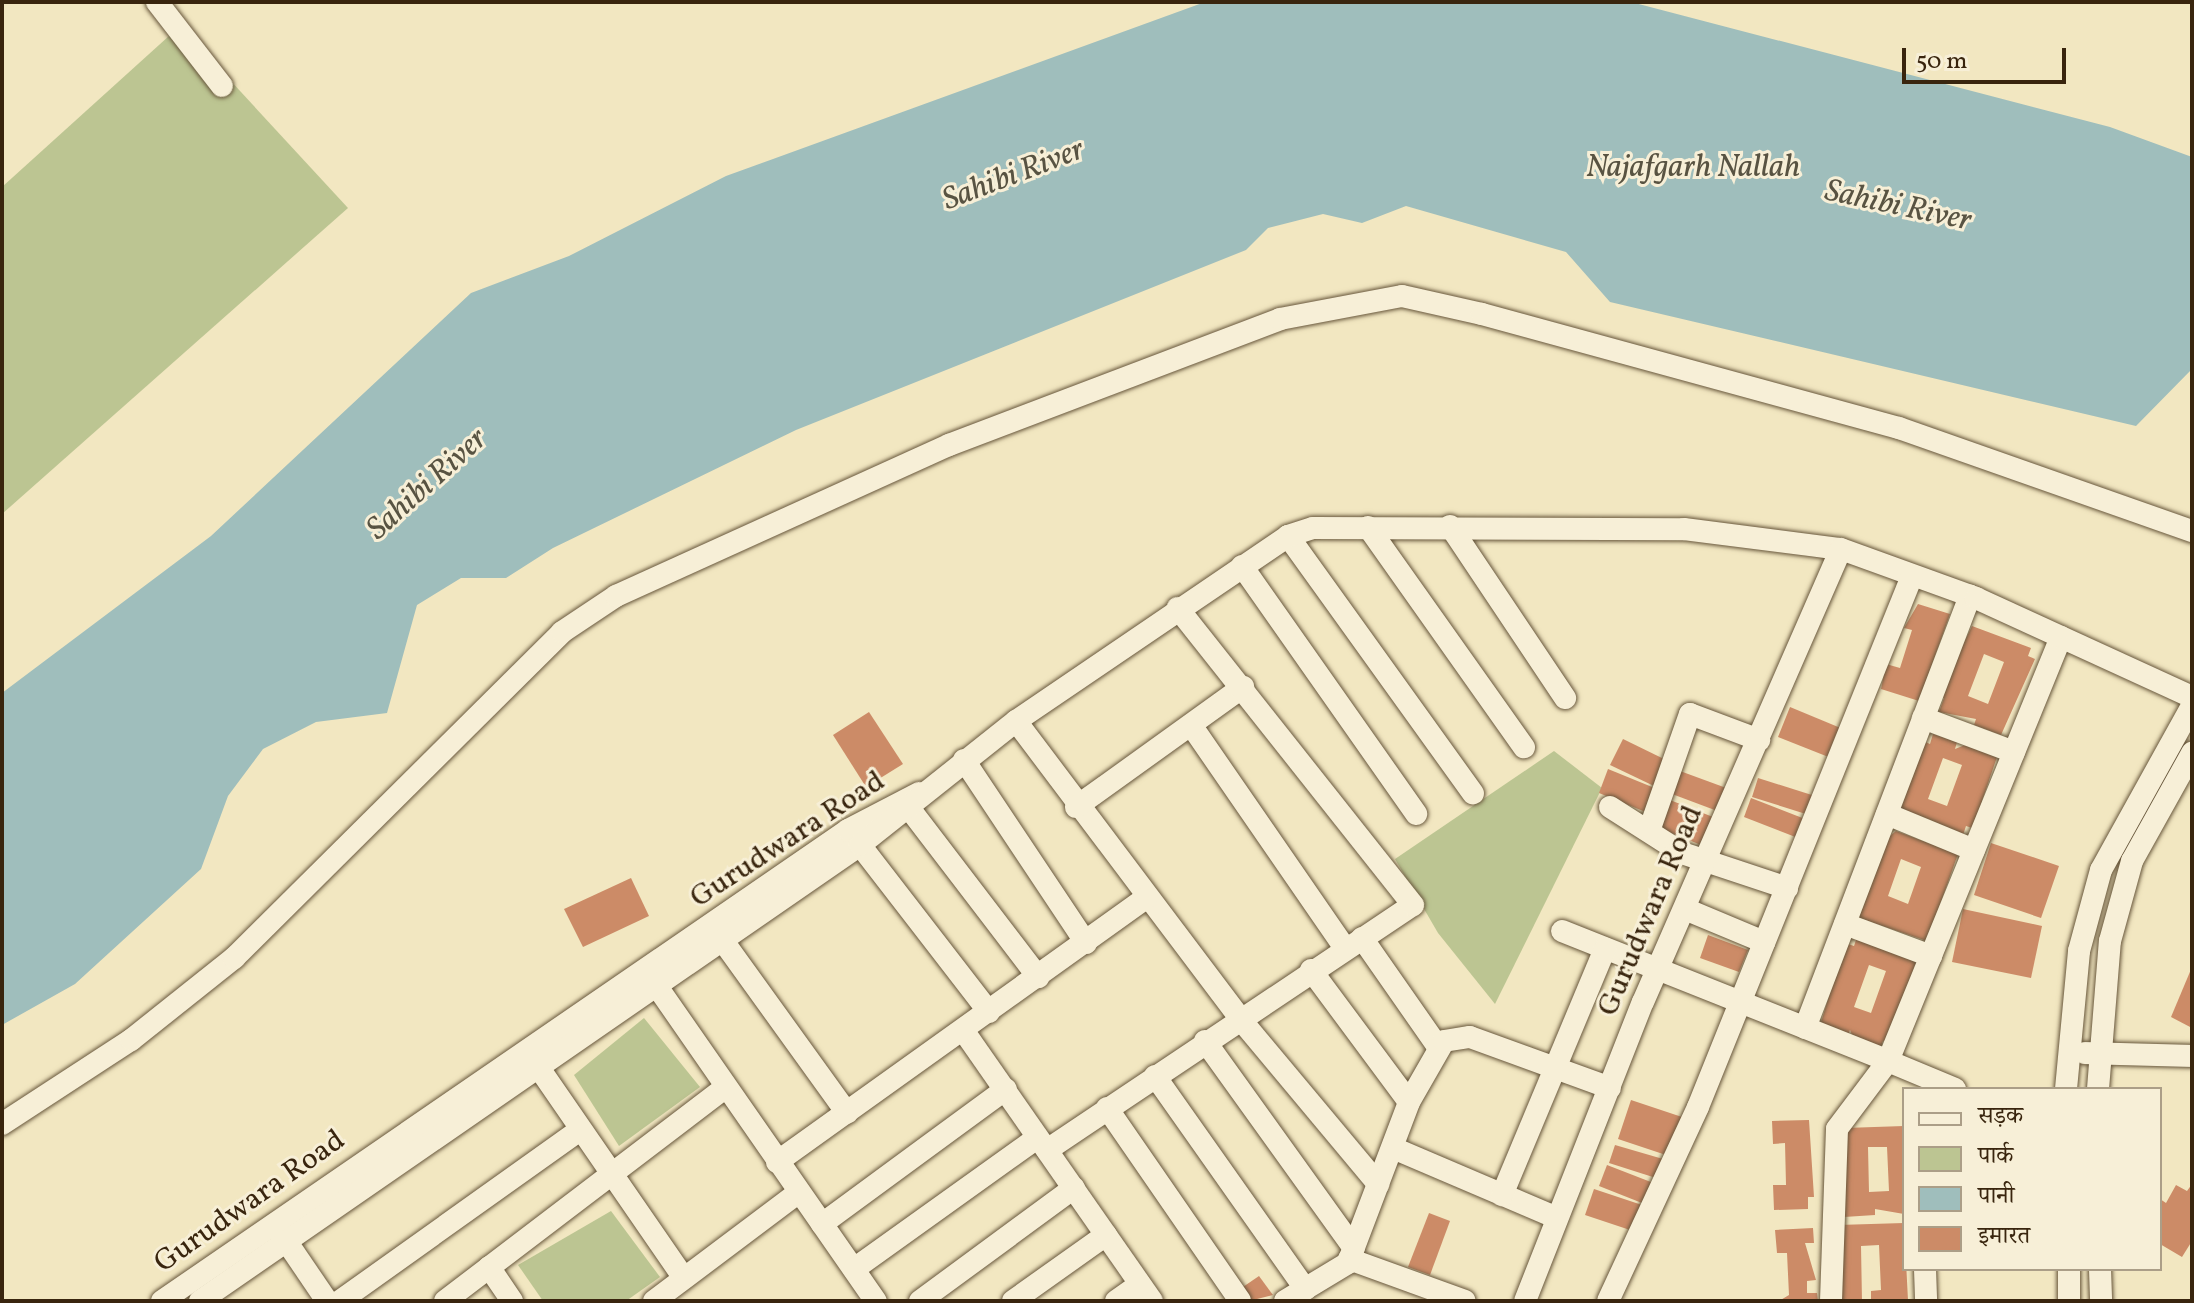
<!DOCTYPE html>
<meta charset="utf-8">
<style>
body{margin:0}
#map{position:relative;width:2194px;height:1303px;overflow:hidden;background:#f2e7c1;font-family:Vollkorn,"Noto Serif Devanagari",serif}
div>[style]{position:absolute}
.green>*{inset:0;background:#bcc592}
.water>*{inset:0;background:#9fbebc}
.building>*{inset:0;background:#cc8b67}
.roads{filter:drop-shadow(0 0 2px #67563b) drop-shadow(0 0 2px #67563b)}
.minor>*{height:22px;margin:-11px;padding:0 11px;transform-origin:11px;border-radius:11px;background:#f7efd7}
span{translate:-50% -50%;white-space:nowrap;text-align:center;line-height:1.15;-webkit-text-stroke:6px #f7efd7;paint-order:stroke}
.street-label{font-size:30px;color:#39250e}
.water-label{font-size:32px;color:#585342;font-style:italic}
.frame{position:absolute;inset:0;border:4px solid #39250e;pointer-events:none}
.legend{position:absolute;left:1902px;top:1087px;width:260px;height:184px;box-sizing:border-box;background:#f7efd7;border:2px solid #ab9e87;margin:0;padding:10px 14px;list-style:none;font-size:24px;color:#39250e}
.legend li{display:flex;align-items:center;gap:16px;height:40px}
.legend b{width:40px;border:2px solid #ab9e87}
.scale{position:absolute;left:1902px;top:48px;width:164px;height:36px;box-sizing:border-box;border:4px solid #39250e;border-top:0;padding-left:10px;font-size:24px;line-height:28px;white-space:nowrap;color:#39250e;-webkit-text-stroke:6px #f7efd7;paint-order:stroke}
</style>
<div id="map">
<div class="green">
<i style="clip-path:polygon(180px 26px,348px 208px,2px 514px,2px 187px)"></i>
<i style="clip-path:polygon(1554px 751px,1602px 788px,1495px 1004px,1438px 933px,1395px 859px)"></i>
<i style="clip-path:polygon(644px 1018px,700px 1087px,619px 1146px,574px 1075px)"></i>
<i style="clip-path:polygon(611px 1211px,660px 1277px,626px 1301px,543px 1301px,518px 1265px)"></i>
</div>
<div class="water">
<i style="clip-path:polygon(1205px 2px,1631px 2px,2110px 127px,2192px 157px,2192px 369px,2136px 426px,1610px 302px,1566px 252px,1406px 206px,1362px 223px,1323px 214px,1268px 228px,1246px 250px,796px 430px,553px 548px,506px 578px,461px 578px,417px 605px,387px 713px,316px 722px,263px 749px,228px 796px,201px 869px,75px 984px,2px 1025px,2px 693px,211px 536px,471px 293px,569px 256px,726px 176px)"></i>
</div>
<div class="building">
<i style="clip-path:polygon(1918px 604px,1950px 614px,1919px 701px,1881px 689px,1886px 664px,1900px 668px,1912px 630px,1904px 628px)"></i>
<i style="clip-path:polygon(evenodd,1972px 626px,2031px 648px,2028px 656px,2035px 659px,2001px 735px,1974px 725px,1976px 719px,1939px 712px,1944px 698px,1938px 696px,1972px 626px,1984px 654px,2004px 662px,1988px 704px,1968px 696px,1984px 654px)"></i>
<i style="clip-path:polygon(1790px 707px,1843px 729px,1831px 758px,1778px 737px)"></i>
<i style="clip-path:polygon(869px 712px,903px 764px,866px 787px,833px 735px)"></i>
<i style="clip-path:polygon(evenodd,1933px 734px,1957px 742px,1955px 749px,1965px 745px,1997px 757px,1982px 801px,1988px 802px,1975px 829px,1966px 826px,1962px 838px,1899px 815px,1923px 741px,1930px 744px,1933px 734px,1943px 758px,1962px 765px,1947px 806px,1928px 799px,1943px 758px)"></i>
<i style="clip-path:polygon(1623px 739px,1666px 760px,1654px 786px,1610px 765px)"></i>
<i style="clip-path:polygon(1608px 769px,1657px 789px,1648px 813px,1599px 793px)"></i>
<i style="clip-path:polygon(1680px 771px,1729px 789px,1720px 812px,1672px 794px)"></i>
<i style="clip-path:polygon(1758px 778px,1815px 796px,1809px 815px,1752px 797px)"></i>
<i style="clip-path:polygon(1751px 798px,1805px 819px,1798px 838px,1744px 817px)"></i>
<i style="clip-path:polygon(1670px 800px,1718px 819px,1706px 847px,1659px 828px)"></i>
<i style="clip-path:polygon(evenodd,1896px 831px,1958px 854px,1927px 941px,1859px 918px,1886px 839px,1896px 831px,1901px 859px,1921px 867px,1908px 904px,1888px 896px,1901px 859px)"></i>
<i style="clip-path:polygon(1991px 843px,2059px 866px,2041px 918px,1974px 895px)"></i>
<i style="clip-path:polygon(631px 878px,649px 916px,583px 947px,564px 909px)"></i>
<i style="clip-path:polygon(1963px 909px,2042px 926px,2031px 978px,1952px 962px)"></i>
<i style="clip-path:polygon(1708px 935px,1748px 950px,1739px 972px,1700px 958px)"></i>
<i style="clip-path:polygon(evenodd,1857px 937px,1917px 957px,1893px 1045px,1883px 1041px,1880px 1049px,1854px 1040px,1850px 1030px,1846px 1040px,1819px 1029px,1845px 943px,1854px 946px,1857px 937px,1869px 965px,1886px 971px,1871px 1013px,1854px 1007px,1869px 965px)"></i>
<i style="clip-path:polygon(2192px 967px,2192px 1028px,2171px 1017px)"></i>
<i style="clip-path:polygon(1631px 1100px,1685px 1118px,1672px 1157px,1618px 1139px)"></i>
<i style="clip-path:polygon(1809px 1120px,1814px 1197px,1808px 1197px,1808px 1209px,1774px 1210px,1773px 1185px,1786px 1185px,1785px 1143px,1773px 1144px,1772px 1121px)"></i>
<i style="clip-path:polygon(evenodd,1904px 1126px,1904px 1214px,1875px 1209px,1875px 1215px,1844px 1217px,1845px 1128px,1904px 1126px,1868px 1147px,1887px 1147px,1889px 1191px,1869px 1192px,1868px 1147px)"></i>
<i style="clip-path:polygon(1615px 1145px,1663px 1159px,1656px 1178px,1609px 1163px)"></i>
<i style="clip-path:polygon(1607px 1165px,1656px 1184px,1647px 1205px,1599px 1186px)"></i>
<i style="clip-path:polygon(2192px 1184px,2192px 1241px,2182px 1257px,2160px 1244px,2160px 1199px,2166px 1203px,2176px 1185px,2187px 1191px)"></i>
<i style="clip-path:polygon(1594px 1189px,1648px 1207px,1639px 1233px,1585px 1215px)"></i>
<i style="clip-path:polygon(1429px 1213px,1450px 1221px,1430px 1275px,1408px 1267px)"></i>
<i style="clip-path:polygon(1904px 1223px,1908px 1300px,1871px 1301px,1871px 1291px,1881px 1290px,1879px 1245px,1861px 1246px,1862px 1301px,1834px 1301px,1838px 1225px)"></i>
<i style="clip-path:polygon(1813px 1228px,1814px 1243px,1805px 1243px,1816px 1280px,1807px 1281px,1807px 1293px,1817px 1293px,1818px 1301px,1779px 1301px,1789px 1295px,1787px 1253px,1777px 1253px,1775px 1230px)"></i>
<i style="clip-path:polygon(1259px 1276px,1273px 1295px,1249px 1301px,1240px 1289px)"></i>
</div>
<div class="roads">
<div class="minor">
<i style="left:157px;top:2px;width:106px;rotate:52.3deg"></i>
<i style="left:1450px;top:526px;width:207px;rotate:56.2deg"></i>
<i style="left:1368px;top:527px;width:270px;rotate:54.7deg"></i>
<i style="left:1288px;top:536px;width:317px;rotate:54.3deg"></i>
<i style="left:1242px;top:566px;width:303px;rotate:54.9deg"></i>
<i style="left:1923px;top:718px;width:97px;rotate:20.5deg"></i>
<i style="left:1016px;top:721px;width:374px;rotate:53deg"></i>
<i style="left:1241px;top:1020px;width:214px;rotate:50.1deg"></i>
<i style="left:1191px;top:725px;width:271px;rotate:55.4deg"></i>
<i style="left:964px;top:760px;width:220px;rotate:56.3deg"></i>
<i style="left:1076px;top:807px;width:206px;rotate:-35.7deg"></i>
<i style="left:1610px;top:807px;width:85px;rotate:32.6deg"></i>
<i style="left:1682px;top:853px;width:111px;rotate:18.4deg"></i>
<i style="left:909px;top:808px;width:213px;rotate:52.6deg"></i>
<i style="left:1887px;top:814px;width:94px;rotate:22.5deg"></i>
<i style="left:1649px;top:831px;width:124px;rotate:-70.7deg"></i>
<i style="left:1690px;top:714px;width:74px;rotate:20.6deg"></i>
<i style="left:860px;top:845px;width:211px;rotate:52.3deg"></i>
<i style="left:1685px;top:909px;width:86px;rotate:22.7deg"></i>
<i style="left:1845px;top:924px;width:92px;rotate:20.4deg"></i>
<i style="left:1562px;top:931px;width:351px;rotate:21.7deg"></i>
<i style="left:1888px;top:1061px;width:85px;rotate:126.9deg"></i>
<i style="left:1837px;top:1129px;width:172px;rotate:92deg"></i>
<i style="left:1362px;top:938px;width:133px;rotate:55.1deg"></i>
<i style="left:723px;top:941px;width:212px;rotate:54.2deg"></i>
<i style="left:1311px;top:970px;width:164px;rotate:53.4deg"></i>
<i style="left:656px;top:985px;width:385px;rotate:55.2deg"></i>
<i style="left:1805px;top:1028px;width:463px;rotate:-69.1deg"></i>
<i style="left:963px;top:1030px;width:330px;rotate:55.1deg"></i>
<i style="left:1205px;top:1041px;width:255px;rotate:54.3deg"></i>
<i style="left:2085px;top:1053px;width:107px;rotate:1.6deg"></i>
<i style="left:539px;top:1068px;width:255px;rotate:55.4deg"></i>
<i style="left:1155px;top:1076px;width:261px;rotate:54.8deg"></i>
<i style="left:1955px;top:1089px;width:73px;rotate:-157.3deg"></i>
<i style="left:1888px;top:1061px;width:458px;rotate:-67.8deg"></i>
<i style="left:2066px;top:1089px;width:139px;rotate:-84.6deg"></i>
<i style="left:2079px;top:951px;width:84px;rotate:-74.8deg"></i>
<i style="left:2101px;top:870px;width:188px;rotate:-61deg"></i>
<i style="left:2098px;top:1089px;width:148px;rotate:-85.4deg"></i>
<i style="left:2110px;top:941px;width:83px;rotate:-74.6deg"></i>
<i style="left:2132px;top:861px;width:124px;rotate:-60.9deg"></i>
<i style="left:1107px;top:1108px;width:234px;rotate:55.4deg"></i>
<i style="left:2px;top:1124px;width:154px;rotate:-33.1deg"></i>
<i style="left:131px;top:1040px;width:132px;rotate:-38.5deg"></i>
<i style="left:234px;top:958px;width:462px;rotate:-44.8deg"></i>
<i style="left:562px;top:632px;width:65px;rotate:-33.7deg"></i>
<i style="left:616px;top:596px;width:366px;rotate:-24.4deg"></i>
<i style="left:949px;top:445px;width:354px;rotate:-20.8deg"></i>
<i style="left:1280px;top:319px;width:124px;rotate:-10.7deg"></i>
<i style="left:1402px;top:296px;width:82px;rotate:12.7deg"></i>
<i style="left:1482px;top:314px;width:432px;rotate:15.3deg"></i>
<i style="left:1899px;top:428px;width:311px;rotate:19.4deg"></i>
<i style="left:1393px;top:1148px;width:178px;rotate:23.1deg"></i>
<i style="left:1047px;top:1150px;width:440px;rotate:-33.8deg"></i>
<i style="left:1413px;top:905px;width:379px;rotate:-128.4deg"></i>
<i style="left:777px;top:1162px;width:454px;rotate:-35.6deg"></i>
<i style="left:1502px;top:1195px;width:267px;rotate:-67.3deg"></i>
<i style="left:822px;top:1224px;width:228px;rotate:-36.3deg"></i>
<i style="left:278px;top:1229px;width:87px;rotate:55.8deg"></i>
<i style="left:1349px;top:1259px;width:123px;rotate:19.9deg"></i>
<i style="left:489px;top:1267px;width:41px;rotate:55.9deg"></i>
<i style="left:854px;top:1269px;width:225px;rotate:-35.6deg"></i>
<i style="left:1925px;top:1269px;width:32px;rotate:88deg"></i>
<i style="left:2069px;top:1269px;width:32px;rotate:90deg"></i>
<i style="left:2100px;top:1269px;width:32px;rotate:88deg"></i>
<i style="left:162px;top:1301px;width:832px;rotate:-34.47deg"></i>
<i style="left:848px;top:830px;width:80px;rotate:-27.5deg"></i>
<i style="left:200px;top:1301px;width:802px;rotate:-34.64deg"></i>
<i style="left:860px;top:845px;width:199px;rotate:-38.5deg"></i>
<i style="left:1016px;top:721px;width:329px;rotate:-34.2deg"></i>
<i style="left:1288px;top:536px;width:26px;rotate:-18deg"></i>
<i style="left:1313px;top:528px;width:371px;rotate:0.2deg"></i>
<i style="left:1684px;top:529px;width:158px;rotate:7.3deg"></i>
<i style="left:1841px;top:549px;width:144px;rotate:19.9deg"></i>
<i style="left:1976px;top:598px;width:238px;rotate:24.6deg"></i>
<i style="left:340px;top:1301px;width:295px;rotate:-35.5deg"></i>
<i style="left:445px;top:1301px;width:352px;rotate:-37.3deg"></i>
<i style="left:654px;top:1301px;width:181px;rotate:-36.9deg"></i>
<i style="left:920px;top:1301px;width:191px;rotate:-36.3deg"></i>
<i style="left:1013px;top:1301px;width:114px;rotate:-35.4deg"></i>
<i style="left:1116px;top:1301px;width:29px;rotate:-35deg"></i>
<i style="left:1285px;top:1301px;width:74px;rotate:-31.1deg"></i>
<i style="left:1348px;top:1263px;width:172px;rotate:-69.2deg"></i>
<i style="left:1409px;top:1102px;width:70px;rotate:-60.2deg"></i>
<i style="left:1444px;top:1041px;width:26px;rotate:-9deg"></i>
<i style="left:1470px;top:1037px;width:149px;rotate:20deg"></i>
<i style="left:1525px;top:1301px;width:321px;rotate:-68.5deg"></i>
<i style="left:1643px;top:1002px;width:494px;rotate:-66.4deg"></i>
<i style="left:1608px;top:1301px;width:214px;rotate:-65.1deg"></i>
<i style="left:1698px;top:1107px;width:573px;rotate:-68.05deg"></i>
</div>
</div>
<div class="street-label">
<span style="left:788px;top:840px;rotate:-33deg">Gurudwara Road</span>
<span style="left:1651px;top:911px;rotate:-67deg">Gurudwara Road</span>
<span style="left:250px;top:1202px;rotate:-35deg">Gurudwara Road</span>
</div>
<div class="water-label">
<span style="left:1693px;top:168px">Najafgarh Nallah</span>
<span style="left:1014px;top:176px;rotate:-21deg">Sahibi River</span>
<span style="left:1898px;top:207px;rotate:12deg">Sahibi River</span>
<span style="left:428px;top:485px;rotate:-42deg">Sahibi River</span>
</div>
<div class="frame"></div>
<ul class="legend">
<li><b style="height:10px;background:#f7efd7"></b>सड़क</li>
<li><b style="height:22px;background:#bcc592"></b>पार्क</li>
<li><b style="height:22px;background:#9fbebc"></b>पानी</li>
<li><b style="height:22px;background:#cc8b67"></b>इमारत</li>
</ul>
<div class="scale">50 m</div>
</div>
